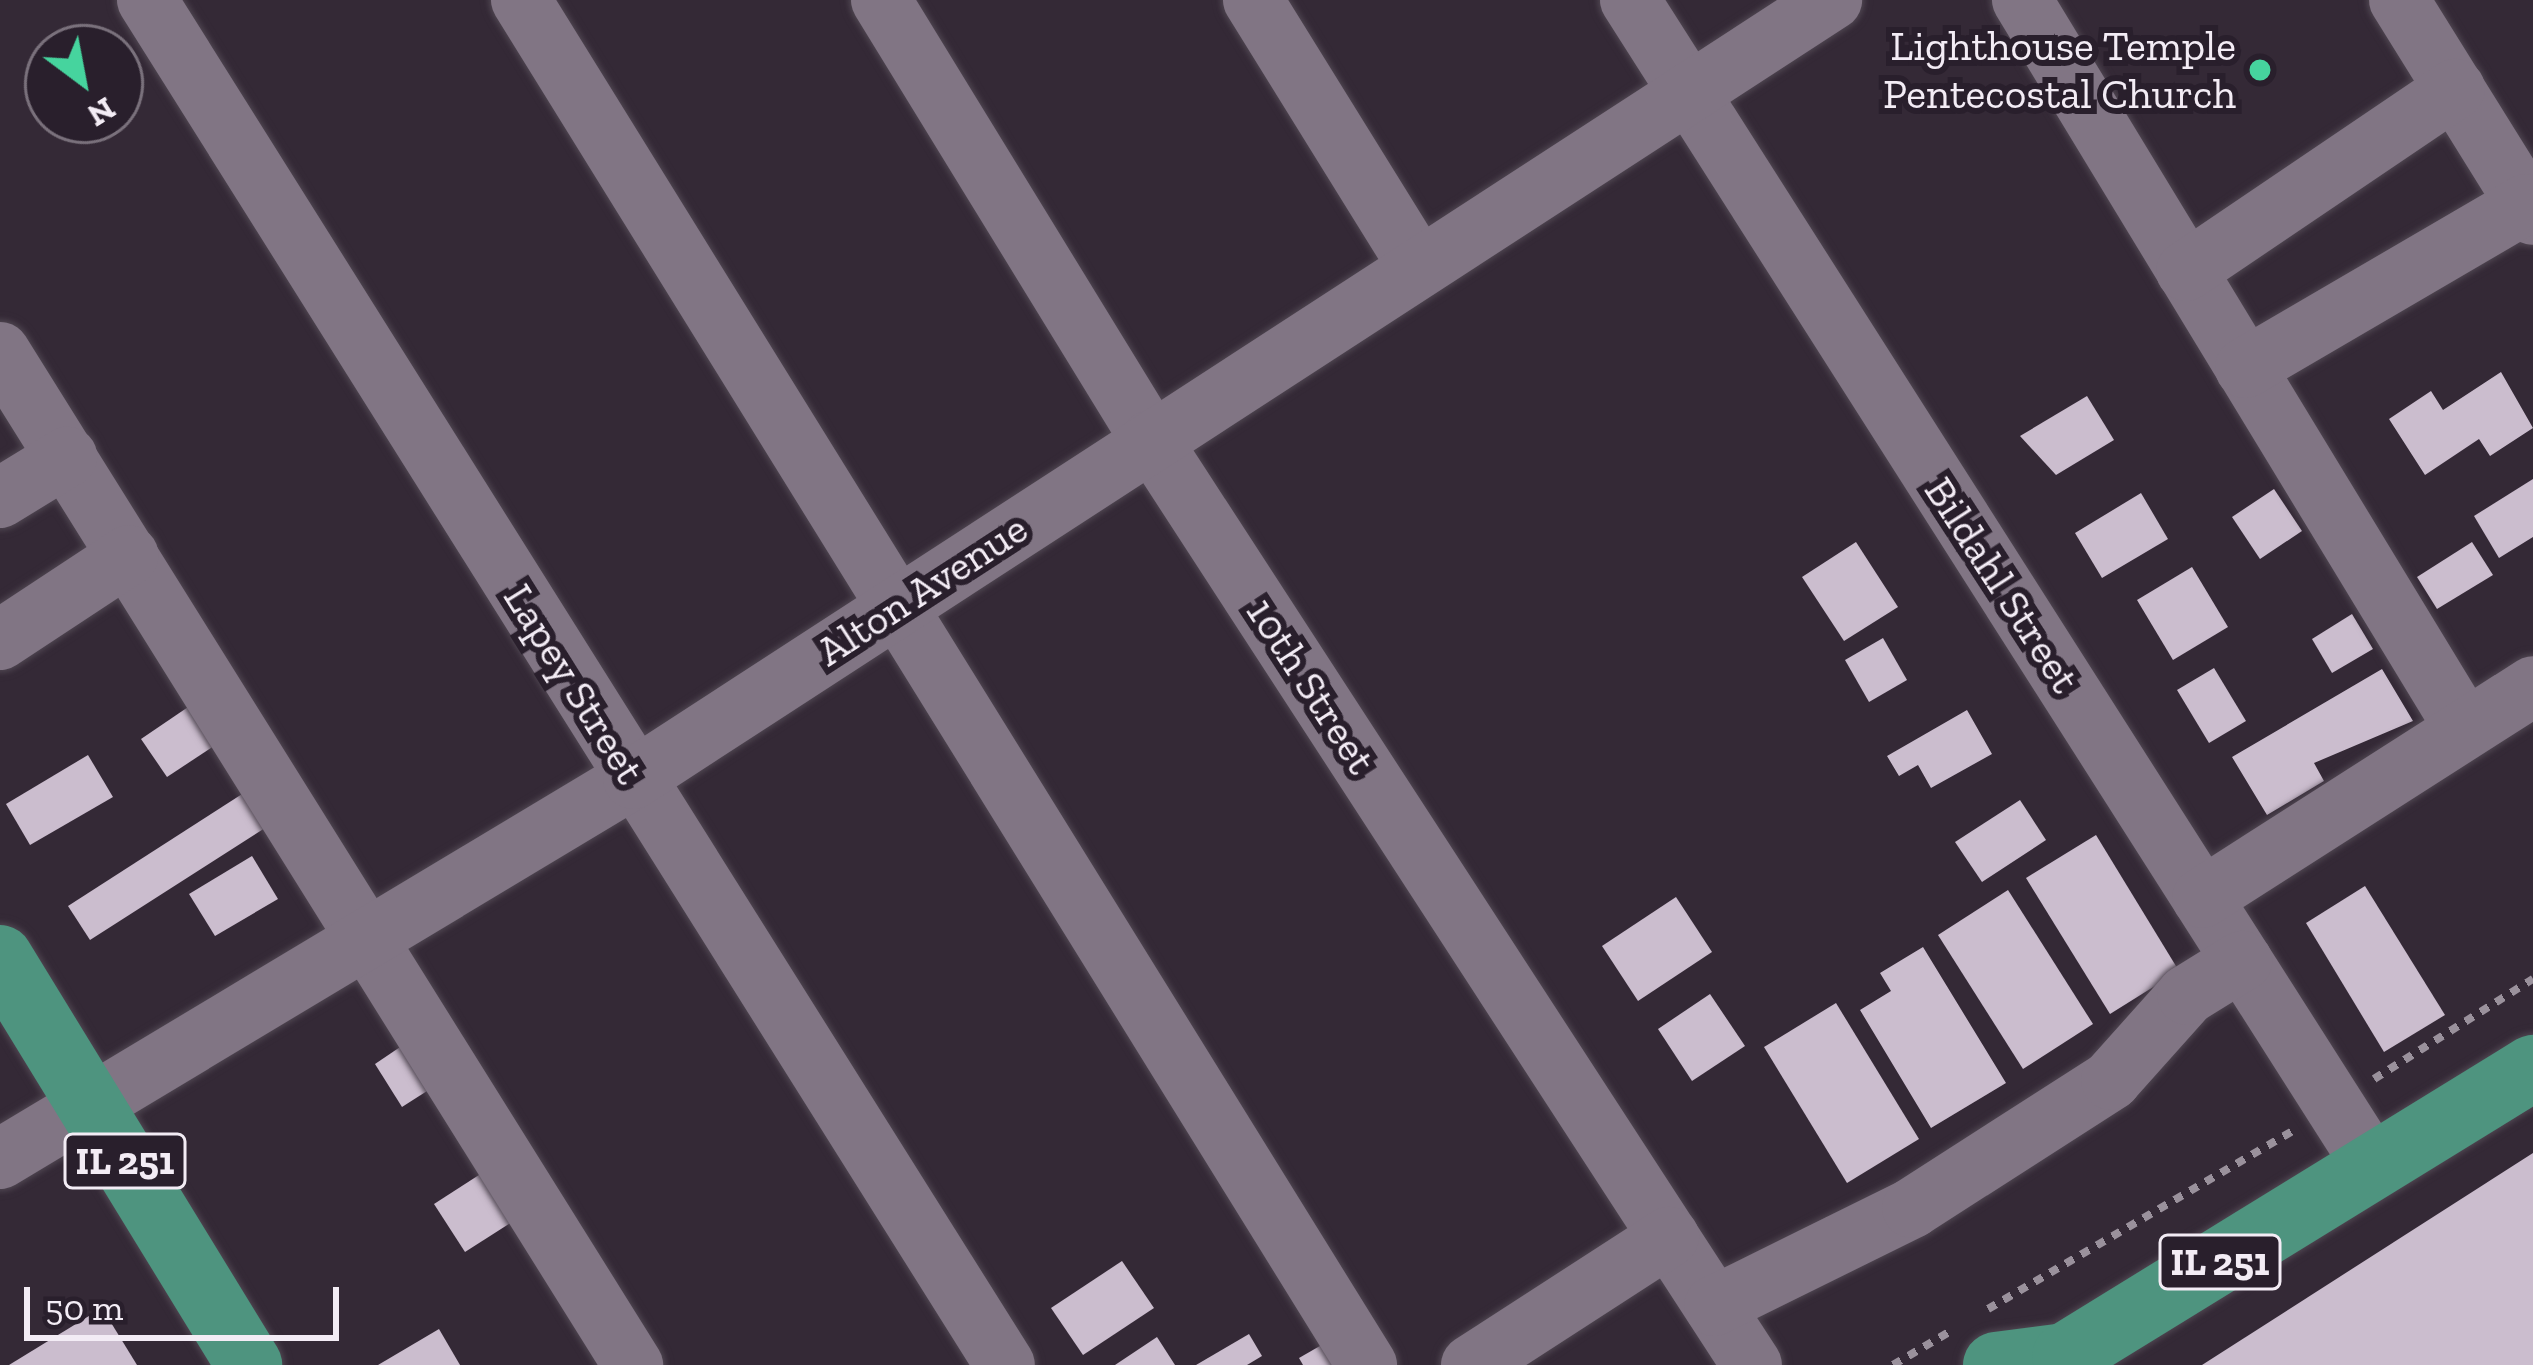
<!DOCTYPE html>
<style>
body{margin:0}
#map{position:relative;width:2533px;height:1365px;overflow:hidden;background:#342936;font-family:"Zilla Slab",serif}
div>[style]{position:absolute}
.building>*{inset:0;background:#cbbdce}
.path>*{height:8px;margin-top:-4px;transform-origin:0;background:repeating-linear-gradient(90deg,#9a919c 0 9px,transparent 0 18px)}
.roads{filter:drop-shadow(0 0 3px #4f4651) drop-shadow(0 0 3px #4f4651)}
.minor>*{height:60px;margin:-30px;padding:0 30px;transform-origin:30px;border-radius:30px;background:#817584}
.major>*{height:66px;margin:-33px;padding:0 33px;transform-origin:33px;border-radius:33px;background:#4e947f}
.dots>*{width:33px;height:33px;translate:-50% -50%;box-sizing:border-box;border:6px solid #291f2c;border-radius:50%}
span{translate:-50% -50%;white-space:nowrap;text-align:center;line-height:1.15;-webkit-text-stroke:12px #291f2c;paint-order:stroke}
.shield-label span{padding:3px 9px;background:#291f2c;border:3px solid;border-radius:9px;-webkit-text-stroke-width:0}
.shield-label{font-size:39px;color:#f3ecf5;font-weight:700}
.poi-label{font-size:42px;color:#f3ecf5}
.right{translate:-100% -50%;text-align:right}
.street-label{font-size:42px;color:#f3ecf5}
.north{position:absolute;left:24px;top:24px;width:120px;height:120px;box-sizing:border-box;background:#291f2c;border:3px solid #7a717c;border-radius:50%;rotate:148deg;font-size:33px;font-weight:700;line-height:48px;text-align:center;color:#f3ecf5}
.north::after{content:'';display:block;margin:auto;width:42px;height:54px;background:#46d49e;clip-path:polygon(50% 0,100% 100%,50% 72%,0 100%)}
.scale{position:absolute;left:24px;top:1287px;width:315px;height:54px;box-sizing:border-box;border:6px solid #f3ecf5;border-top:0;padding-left:15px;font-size:36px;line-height:42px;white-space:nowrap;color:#f3ecf5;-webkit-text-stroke:9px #291f2c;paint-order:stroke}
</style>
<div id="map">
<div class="building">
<i style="clip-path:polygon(2501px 372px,2533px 428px,2490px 456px,2479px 439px,2425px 475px,2389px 419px,2431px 391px,2443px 410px)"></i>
<i style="clip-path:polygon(2087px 396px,2114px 440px,2056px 475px,2020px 436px)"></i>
<i style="clip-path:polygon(2533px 479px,2533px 537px,2499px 558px,2474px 516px)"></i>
<i style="clip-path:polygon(2274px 489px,2302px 531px,2260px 559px,2232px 517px)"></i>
<i style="clip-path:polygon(2141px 493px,2168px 539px,2102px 578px,2075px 533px)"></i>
<i style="clip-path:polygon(1856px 542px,1898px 607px,1844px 641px,1802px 577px)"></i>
<i style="clip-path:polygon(2472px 542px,2493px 575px,2437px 609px,2417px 577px)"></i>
<i style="clip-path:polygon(2192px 567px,2228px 627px,2173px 660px,2137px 600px)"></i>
<i style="clip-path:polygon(2352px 614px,2373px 649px,2332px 673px,2312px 639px)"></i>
<i style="clip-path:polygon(1883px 638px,1907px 680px,1869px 702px,1845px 660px)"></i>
<i style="clip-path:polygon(2214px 668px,2246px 721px,2209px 743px,2177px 690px)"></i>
<i style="clip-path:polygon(2382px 669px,2413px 721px,2314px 763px,2324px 781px,2267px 815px,2232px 757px)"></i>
<i style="clip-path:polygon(194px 703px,220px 742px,167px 777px,141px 739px)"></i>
<i style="clip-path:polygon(1967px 710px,1992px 754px,1931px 788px,1918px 765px,1899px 776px,1887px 756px)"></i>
<i style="clip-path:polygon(88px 755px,113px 797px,30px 845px,6px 804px)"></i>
<i style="clip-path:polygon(253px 787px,276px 821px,90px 940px,68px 906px)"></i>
<i style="clip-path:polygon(2020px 800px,2046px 840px,1982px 882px,1955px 842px)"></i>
<i style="clip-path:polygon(2096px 835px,2179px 971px,2110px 1014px,2026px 878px)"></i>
<i style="clip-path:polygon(252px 856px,278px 899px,215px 936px,189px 894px)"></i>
<i style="clip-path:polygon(2365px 886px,2445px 1015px,2384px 1052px,2306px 923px)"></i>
<i style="clip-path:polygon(2008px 890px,2093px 1024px,2023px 1069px,1938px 935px)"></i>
<i style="clip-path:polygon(1676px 897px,1712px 952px,1638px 1001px,1602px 946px)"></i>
<i style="clip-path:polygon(1923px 947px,2006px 1083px,1931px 1128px,1860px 1010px,1891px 991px,1880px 973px)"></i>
<i style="clip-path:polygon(1710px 994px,1745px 1046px,1692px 1081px,1658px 1029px)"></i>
<i style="clip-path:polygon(1836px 1003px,1919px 1139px,1847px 1183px,1764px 1047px)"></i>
<i style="clip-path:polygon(409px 1041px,438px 1084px,402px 1107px,375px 1064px)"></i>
<i style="clip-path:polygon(2533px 1153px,2533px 1365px,2202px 1365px)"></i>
<i style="clip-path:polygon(496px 1164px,526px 1213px,465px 1252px,434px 1204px)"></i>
<i style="clip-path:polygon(1122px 1261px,1154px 1308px,1083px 1355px,1051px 1308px)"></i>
<i style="clip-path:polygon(102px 1308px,137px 1365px,9px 1365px)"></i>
<i style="clip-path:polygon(439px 1329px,460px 1365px,378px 1365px)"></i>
<i style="clip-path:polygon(1249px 1334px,1262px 1356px,1247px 1365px,1196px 1365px)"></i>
<i style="clip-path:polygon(1157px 1337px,1175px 1365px,1115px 1365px)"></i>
<i style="clip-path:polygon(1332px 1339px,1347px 1365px,1303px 1365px,1299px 1358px)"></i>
</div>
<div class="path">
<i style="left:2374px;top:1079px;width:188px;rotate:-32.2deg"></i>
<i style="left:1988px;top:1309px;width:357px;rotate:-30.3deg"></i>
<i style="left:1893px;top:1365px;width:71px;rotate:-30.5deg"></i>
</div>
<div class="roads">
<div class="minor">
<i style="left:147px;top:0;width:1612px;rotate:57.85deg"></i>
<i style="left:521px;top:0;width:1606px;rotate:58.21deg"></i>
<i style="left:881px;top:0;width:516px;rotate:58.47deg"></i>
<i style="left:1151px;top:440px;width:1103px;rotate:56.99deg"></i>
<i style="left:1253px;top:0;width:313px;rotate:58.2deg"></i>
<i style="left:1630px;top:0;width:1385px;rotate:57.5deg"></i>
<i style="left:2022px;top:0;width:853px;rotate:58.71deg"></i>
<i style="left:2399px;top:0;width:253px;rotate:58.1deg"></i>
<i style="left:2186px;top:271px;width:325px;rotate:-34.1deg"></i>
<i style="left:0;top:352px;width:1195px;rotate:58deg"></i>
<i style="left:2245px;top:368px;width:325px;rotate:-30.3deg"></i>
<i style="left:0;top:498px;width:79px;rotate:-31.5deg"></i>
<i style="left:0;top:640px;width:154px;rotate:-33.4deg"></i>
<i style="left:2202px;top:898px;width:393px;rotate:-32.6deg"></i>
<i style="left:0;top:1159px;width:738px;rotate:-30.98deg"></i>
<i style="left:633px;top:779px;width:1430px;rotate:-33.01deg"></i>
<i style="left:1714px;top:1306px;width:221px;rotate:-26.3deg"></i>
<i style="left:1912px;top:1208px;width:237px;rotate:-32.7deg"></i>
<i style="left:2111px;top:1080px;width:114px;rotate:-48.2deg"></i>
<i style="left:2187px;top:995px;width:65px;rotate:-31.7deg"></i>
<i style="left:1471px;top:1365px;width:236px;rotate:-32.9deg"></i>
</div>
<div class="major">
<i style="left:0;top:958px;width:477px;rotate:58.5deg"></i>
<i style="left:1996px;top:1365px;width:70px;rotate:-7.4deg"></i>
<i style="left:2065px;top:1356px;width:550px;rotate:-31.61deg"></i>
</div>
</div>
<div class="dots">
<i style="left:2260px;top:70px;background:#46d49e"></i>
</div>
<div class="shield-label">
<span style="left:125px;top:1161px">IL 251</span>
<span style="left:2220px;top:1262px">IL 251</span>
</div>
<div class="poi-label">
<span class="right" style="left:2236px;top:70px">Lighthouse Temple<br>Pentecostal Church</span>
</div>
<div class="street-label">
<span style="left:2002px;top:585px;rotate:57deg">Bildahl Street</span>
<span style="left:922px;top:590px;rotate:-33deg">Alton Avenue</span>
<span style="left:574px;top:684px;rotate:58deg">Lapey Street</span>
<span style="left:1311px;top:686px;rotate:57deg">10th Street</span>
</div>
<div class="north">N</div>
<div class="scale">50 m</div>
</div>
